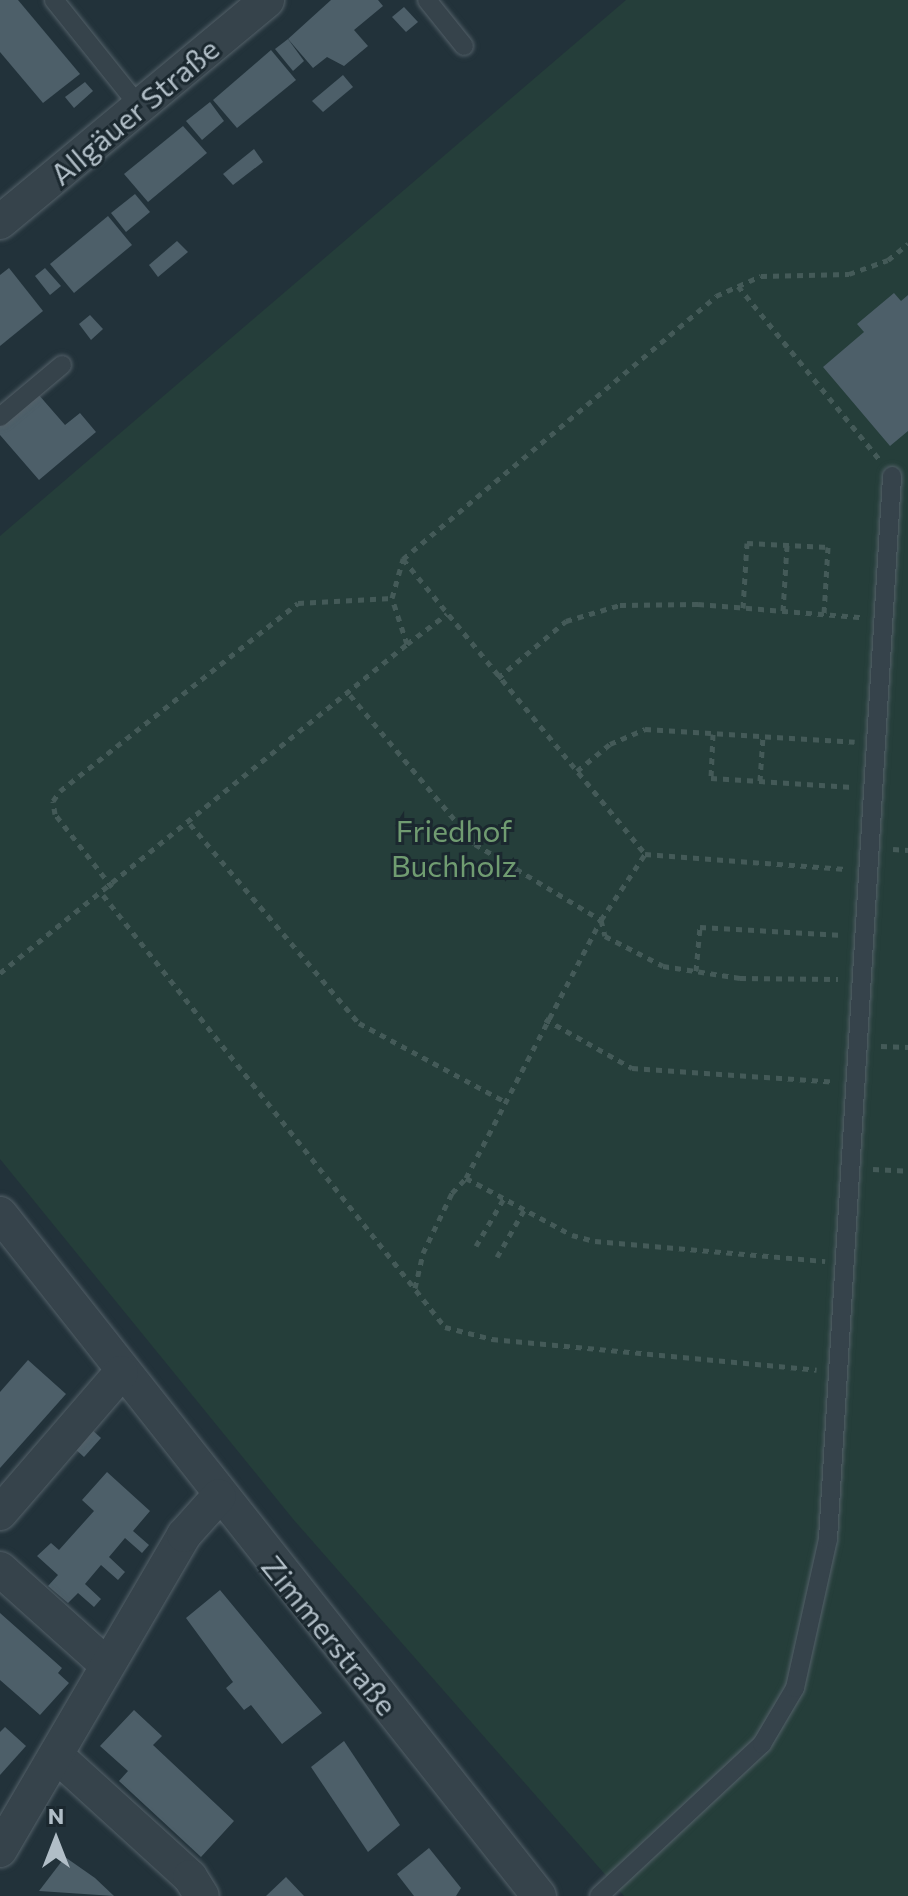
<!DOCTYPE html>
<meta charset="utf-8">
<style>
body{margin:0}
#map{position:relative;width:908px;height:1896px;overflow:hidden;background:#22323a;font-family:Commissioner,sans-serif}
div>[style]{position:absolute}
.green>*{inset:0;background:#253e3a}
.building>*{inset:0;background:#4d5f69}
.path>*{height:5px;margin-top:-2.5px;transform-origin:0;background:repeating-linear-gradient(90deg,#445a58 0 6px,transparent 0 12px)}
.roads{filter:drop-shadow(0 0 2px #546169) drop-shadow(0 0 2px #546169)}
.lane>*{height:18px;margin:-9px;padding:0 9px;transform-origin:9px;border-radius:9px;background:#36434b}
.street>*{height:34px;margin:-17px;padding:0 17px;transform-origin:17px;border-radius:17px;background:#36434b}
span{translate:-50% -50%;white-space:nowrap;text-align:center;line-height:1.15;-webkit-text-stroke:6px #1b282f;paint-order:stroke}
.street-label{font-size:30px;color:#b1bec7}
.park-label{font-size:30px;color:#709c71}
.north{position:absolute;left:16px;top:1800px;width:80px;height:80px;-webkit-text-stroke:6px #1b282f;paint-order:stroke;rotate:0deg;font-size:22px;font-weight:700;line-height:32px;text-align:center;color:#b1bec7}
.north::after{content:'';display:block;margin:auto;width:28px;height:36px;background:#b1bec7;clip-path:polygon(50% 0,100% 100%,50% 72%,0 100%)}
</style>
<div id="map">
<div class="green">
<i style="clip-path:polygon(626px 0,908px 0,908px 1896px,624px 1896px,293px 1519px,0 1159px,0 536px)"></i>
</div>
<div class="building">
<i style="clip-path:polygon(0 0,18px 0,80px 74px,43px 103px,0 52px)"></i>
<i style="clip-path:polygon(331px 0,378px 0,383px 6px,354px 30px,368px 46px,344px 66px,327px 57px,313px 68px,288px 39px)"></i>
<i style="clip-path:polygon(404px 7px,418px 22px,406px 32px,392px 17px)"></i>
<i style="clip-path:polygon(288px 39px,304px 61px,293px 71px,275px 49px)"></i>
<i style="clip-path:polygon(271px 50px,296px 80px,237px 128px,213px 100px)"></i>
<i style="clip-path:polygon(343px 75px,353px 87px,323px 112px,312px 101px)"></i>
<i style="clip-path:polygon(85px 82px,93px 91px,74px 108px,65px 97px)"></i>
<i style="clip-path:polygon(210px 102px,224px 121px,202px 140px,186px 121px)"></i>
<i style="clip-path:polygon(183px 126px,207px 153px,148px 202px,124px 174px)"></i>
<i style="clip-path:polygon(254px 149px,263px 162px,233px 185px,223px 174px)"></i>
<i style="clip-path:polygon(135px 194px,150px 212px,126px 232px,111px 213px)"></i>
<i style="clip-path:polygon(108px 216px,132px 245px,74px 293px,50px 264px)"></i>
<i style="clip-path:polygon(177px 241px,188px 252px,158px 277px,149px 265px)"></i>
<i style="clip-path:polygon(9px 268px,43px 311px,0 346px,0 275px)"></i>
<i style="clip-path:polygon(45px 268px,61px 286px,50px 295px,35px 276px)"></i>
<i style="clip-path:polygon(894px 293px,901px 301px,908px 295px,908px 431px,890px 446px,823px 367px,864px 332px,857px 324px)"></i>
<i style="clip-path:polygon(90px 315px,103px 329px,91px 340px,79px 324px)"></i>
<i style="clip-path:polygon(38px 394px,65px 425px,80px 413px,96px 432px,39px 480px,0 435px,0 426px)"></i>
<i style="clip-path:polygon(28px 1360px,66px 1394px,0 1468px,0 1392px)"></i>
<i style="clip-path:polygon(90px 1428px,101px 1438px,84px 1457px,73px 1447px)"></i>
<i style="clip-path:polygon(107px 1472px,150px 1511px,133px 1531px,149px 1545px,142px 1553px,125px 1538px,109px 1557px,125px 1572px,118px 1580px,101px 1565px,85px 1584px,101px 1599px,94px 1607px,78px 1593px,68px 1603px,48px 1586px,58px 1575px,37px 1556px,51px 1543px,59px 1550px,94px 1511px,82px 1500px)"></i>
<i style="clip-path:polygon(220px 1590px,322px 1713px,282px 1744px,251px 1705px,244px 1710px,226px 1688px,233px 1682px,186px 1618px)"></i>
<i style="clip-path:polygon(0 1613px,62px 1668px,58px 1673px,69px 1683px,40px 1715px,0 1680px)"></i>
<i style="clip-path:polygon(134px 1710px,162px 1736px,153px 1745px,234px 1821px,201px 1857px,119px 1781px,128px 1771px,100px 1746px)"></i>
<i style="clip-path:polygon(5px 1727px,26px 1746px,0 1775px,0 1732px)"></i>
<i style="clip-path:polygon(344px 1741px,400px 1825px,368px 1852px,311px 1767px)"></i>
<i style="clip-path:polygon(429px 1848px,461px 1888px,456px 1896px,414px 1896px,397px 1874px)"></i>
<i style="clip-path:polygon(65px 1857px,95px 1878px,114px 1896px,39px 1891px)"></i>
<i style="clip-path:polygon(286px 1877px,304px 1896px,266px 1896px)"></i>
</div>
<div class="path">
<i style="left:738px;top:286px;width:223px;rotate:50.8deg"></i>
<i style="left:403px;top:559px;width:382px;rotate:50.6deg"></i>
<i style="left:645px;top:854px;width:201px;rotate:4.3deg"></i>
<i style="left:743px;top:608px;width:65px;rotate:-86.5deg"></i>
<i style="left:747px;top:543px;width:81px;rotate:2.8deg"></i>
<i style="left:828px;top:547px;width:67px;rotate:93.4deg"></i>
<i style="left:783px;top:611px;width:66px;rotate:-86.5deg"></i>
<i style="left:407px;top:644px;width:50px;rotate:-36.9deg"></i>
<i style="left:498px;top:678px;width:89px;rotate:-40deg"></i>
<i style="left:566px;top:621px;width:56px;rotate:-16.5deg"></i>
<i style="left:620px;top:605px;width:78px;rotate:-0.7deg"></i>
<i style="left:698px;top:604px;width:164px;rotate:4.6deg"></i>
<i style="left:350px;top:695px;width:194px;rotate:50deg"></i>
<i style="left:475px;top:844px;width:147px;rotate:31.1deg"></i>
<i style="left:601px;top:920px;width:16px;rotate:76deg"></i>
<i style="left:605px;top:936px;width:65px;rotate:27.3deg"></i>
<i style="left:663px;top:966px;width:78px;rotate:8.9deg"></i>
<i style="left:740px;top:978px;width:98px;rotate:0.6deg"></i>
<i style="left:713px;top:734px;width:44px;rotate:92.6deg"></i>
<i style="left:711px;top:778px;width:142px;rotate:3.6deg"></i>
<i style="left:577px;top:771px;width:43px;rotate:-39.3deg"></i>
<i style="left:610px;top:744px;width:38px;rotate:-23deg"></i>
<i style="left:645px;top:729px;width:210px;rotate:3.5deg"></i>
<i style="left:760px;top:781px;width:45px;rotate:-86.2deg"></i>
<i style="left:190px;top:824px;width:261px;rotate:49.7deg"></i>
<i style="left:359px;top:1023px;width:167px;rotate:28.3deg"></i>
<i style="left:893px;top:849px;width:15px;rotate:4deg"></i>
<i style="left:112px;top:887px;width:93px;rotate:-128deg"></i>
<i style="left:55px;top:814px;width:13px;rotate:-99deg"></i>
<i style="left:53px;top:801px;width:12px;rotate:-55deg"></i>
<i style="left:60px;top:791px;width:303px;rotate:-38.3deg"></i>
<i style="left:298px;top:603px;width:94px;rotate:-3deg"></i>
<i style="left:103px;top:895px;width:551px;rotate:51.63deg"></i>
<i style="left:445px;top:1327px;width:49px;rotate:14.3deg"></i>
<i style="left:492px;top:1339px;width:326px;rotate:5.4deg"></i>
<i style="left:696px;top:971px;width:44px;rotate:-84.8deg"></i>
<i style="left:700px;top:927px;width:143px;rotate:3.2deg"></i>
<i style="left:0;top:973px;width:523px;rotate:-38.95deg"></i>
<i style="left:407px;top:644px;width:48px;rotate:-108.1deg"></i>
<i style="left:392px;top:598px;width:41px;rotate:-74.2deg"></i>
<i style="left:403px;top:559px;width:409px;rotate:-40deg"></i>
<i style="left:716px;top:296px;width:49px;rotate:-24deg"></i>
<i style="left:761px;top:276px;width:88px;rotate:-1.3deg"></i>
<i style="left:849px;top:274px;width:41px;rotate:-19.7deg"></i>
<i style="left:888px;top:260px;width:26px;rotate:-39deg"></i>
<i style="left:545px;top:1019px;width:100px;rotate:29.4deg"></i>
<i style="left:632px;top:1068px;width:203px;rotate:3.9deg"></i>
<i style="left:881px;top:1046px;width:27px;rotate:2deg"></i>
<i style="left:873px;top:1169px;width:35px;rotate:3deg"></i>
<i style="left:466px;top:1178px;width:120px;rotate:28.3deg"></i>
<i style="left:572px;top:1235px;width:24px;rotate:15deg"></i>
<i style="left:595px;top:1241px;width:231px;rotate:5deg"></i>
<i style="left:476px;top:1246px;width:56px;rotate:-59.7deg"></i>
<i style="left:497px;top:1257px;width:54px;rotate:-60.1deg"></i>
<i style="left:415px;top:1288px;width:36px;rotate:-77deg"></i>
<i style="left:423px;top:1253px;width:67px;rotate:-64.2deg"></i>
<i style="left:452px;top:1193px;width:21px;rotate:-47deg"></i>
<i style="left:466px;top:1178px;width:291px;rotate:-62.4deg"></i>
<i style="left:601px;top:920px;width:79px;rotate:-56.3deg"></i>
</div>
<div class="roads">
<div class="lane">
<i style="left:54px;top:0;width:136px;rotate:51.3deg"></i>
<i style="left:427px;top:0;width:59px;rotate:51.2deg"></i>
<i style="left:0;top:417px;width:81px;rotate:-40deg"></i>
<i style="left:599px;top:1896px;width:223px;rotate:-43deg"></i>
<i style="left:762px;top:1744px;width:65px;rotate:-59.5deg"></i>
<i style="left:795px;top:1688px;width:153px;rotate:-77.5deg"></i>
<i style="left:828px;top:1539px;width:1065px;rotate:-86.55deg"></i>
</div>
<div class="street">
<i style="left:0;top:222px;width:347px;rotate:-39.7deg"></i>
<i style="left:0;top:1214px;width:869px;rotate:51.68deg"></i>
<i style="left:0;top:1513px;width:185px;rotate:-49.2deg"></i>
<i style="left:0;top:1569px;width:142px;rotate:41.9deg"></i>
<i style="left:56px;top:1755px;width:181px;rotate:42.3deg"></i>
<i style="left:190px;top:1877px;width:22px;rotate:58deg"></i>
<i style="left:0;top:1850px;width:365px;rotate:-59.7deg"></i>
<i style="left:184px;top:1535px;width:52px;rotate:-48.1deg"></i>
</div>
</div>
<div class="street-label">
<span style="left:134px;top:111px;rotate:-40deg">Allgäuer Straße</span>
<span style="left:330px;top:1635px;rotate:51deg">Zimmerstraße</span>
</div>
<div class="park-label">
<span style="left:454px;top:847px">Friedhof<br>Buchholz</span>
</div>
<div class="north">N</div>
</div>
